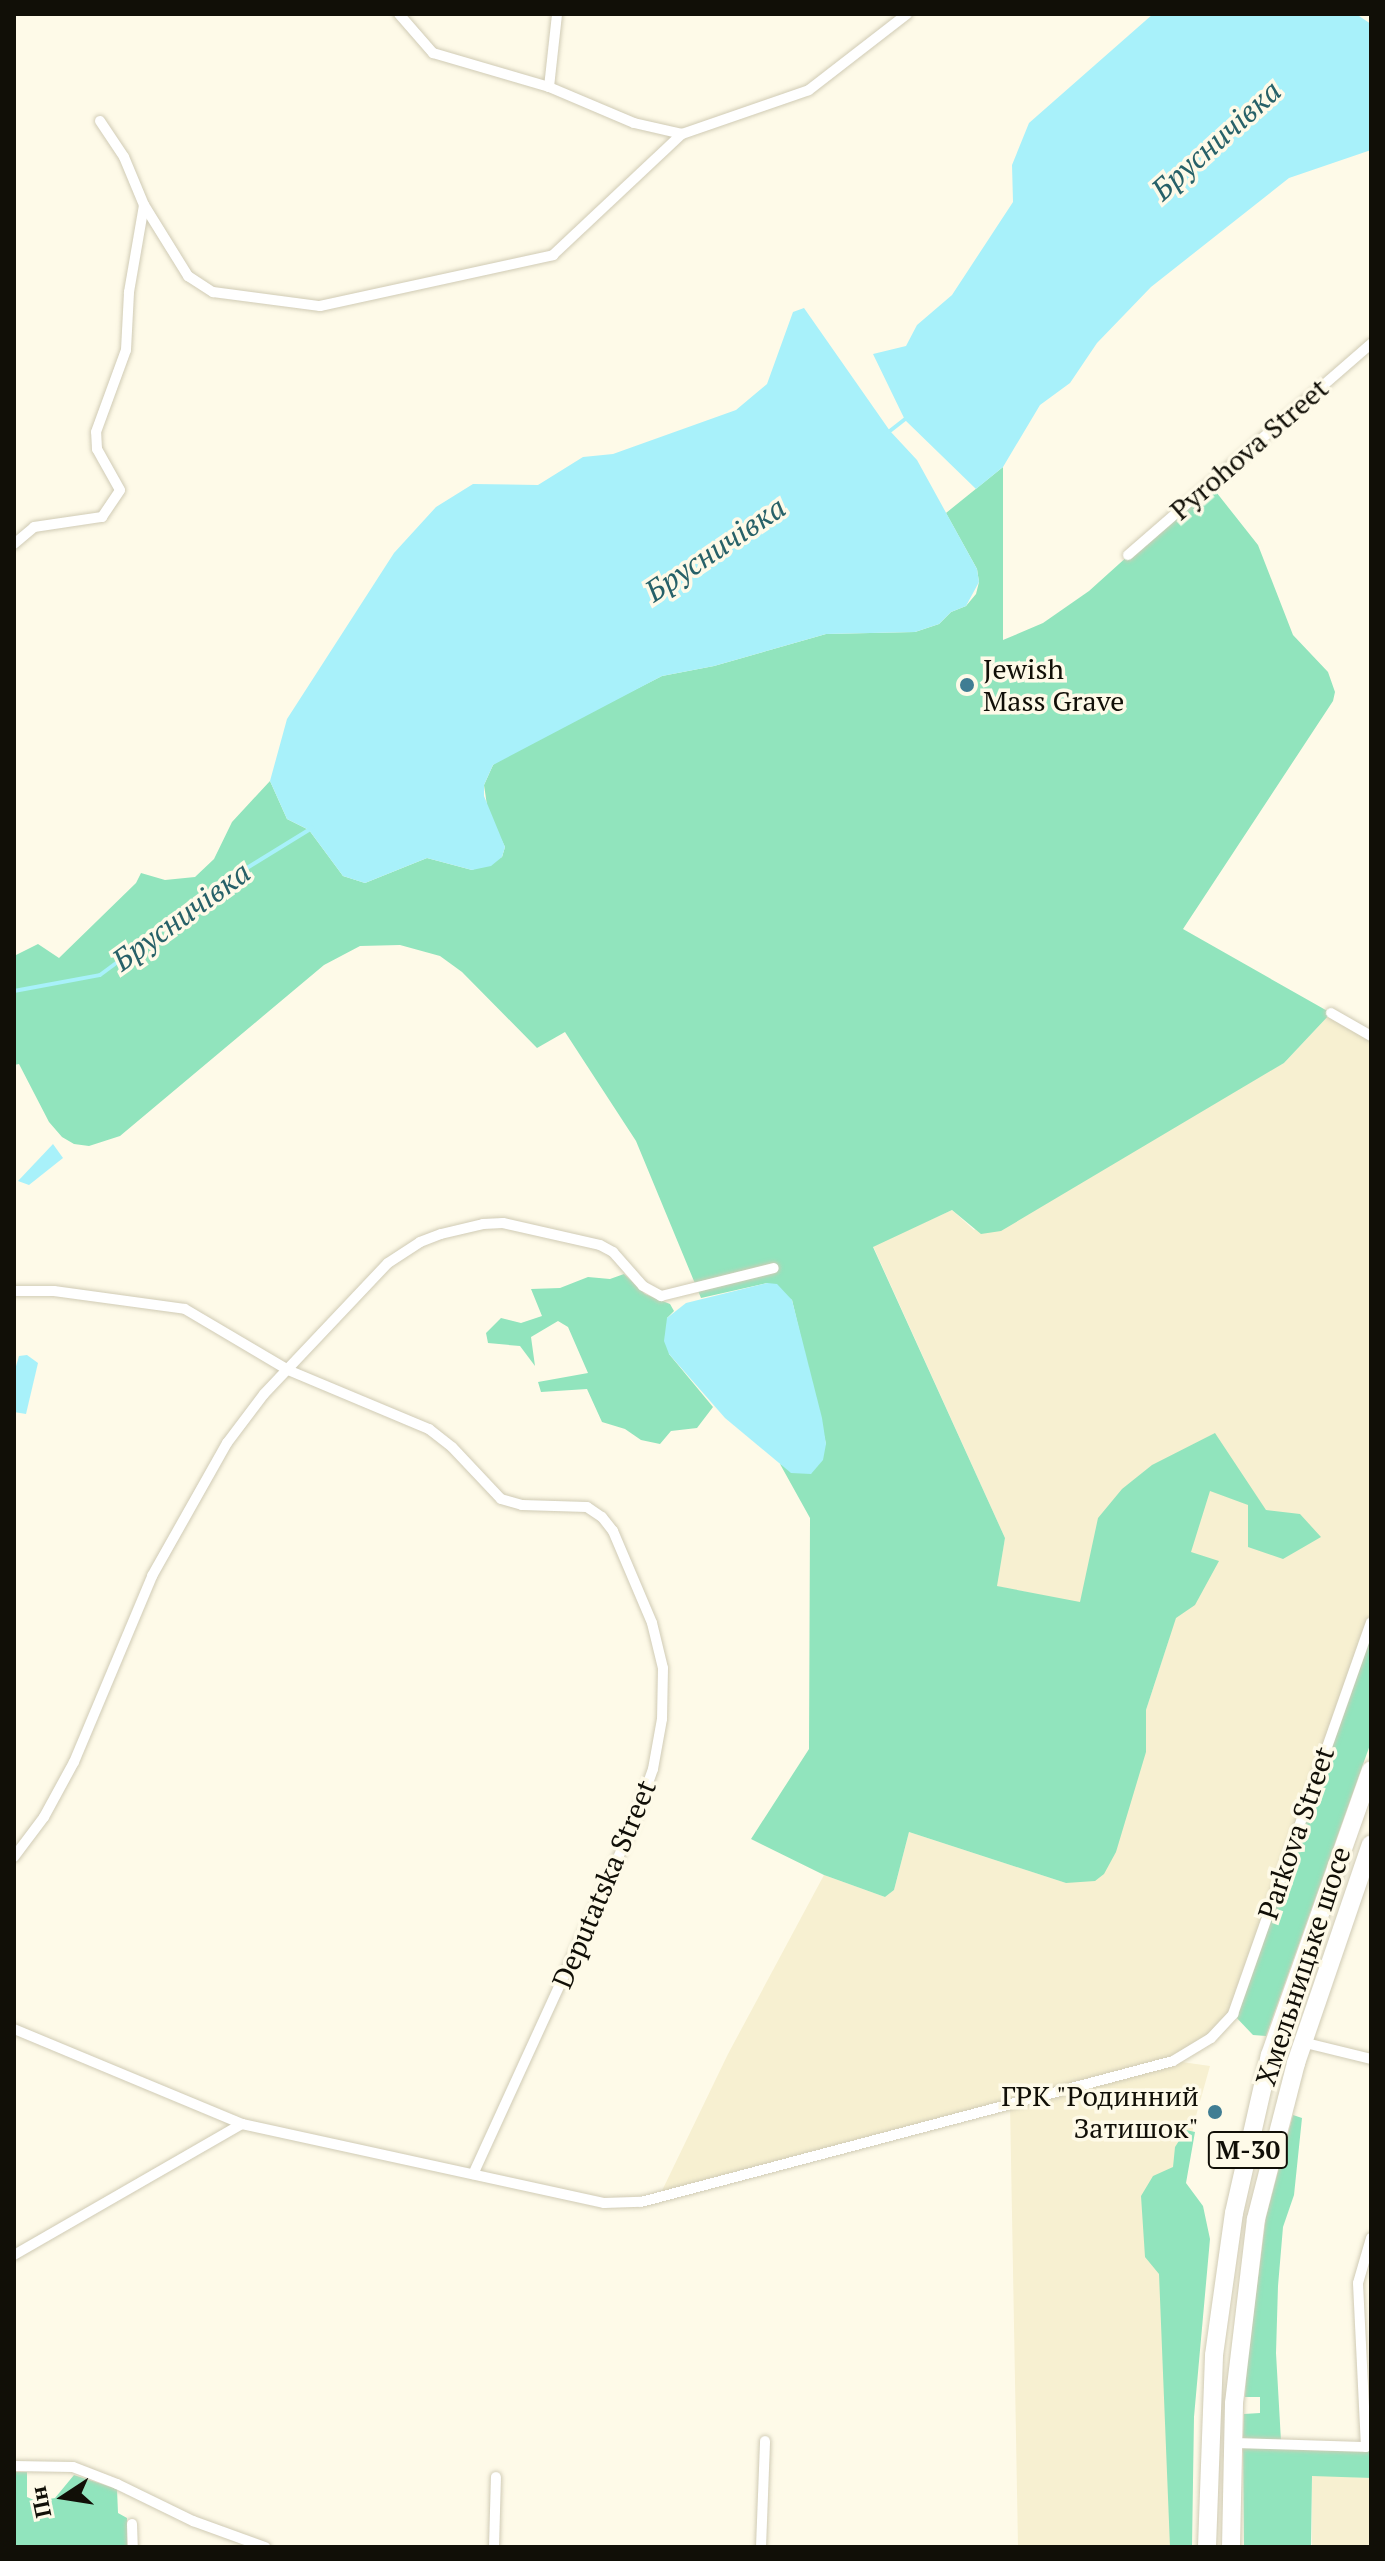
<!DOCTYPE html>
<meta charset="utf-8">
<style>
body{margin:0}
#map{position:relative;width:1385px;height:2561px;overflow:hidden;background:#fefae8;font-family:"PT Serif",serif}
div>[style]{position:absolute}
.built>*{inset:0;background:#f7f0d1}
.green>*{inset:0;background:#91e4bd}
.water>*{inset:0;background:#a8f1fa}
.stream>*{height:4px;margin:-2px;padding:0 2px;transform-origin:2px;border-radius:2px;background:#a8f1fa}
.roads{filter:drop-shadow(0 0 2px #d0cbb5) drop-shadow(0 0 2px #d0cbb5)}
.street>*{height:10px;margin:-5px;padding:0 5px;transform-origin:5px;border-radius:5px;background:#fff}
.highway>*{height:18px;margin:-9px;padding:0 9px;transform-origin:9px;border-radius:9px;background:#fff}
.dots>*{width:22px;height:22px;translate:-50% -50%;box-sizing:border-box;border:4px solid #fefae8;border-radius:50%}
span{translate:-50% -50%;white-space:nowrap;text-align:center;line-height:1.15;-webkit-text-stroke:7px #fefae8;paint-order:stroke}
.shield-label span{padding:2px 6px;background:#fefae8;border:2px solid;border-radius:6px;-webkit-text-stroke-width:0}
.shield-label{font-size:26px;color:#110f07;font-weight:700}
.street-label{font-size:28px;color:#110f07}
.poi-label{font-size:28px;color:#110f07}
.left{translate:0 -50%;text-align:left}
.right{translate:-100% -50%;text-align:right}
.water-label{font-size:30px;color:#276168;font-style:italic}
.frame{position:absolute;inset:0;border:16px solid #110f07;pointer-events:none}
.north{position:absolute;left:24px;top:2457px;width:80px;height:80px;-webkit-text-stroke:6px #fefae8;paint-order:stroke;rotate:258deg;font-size:22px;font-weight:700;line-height:32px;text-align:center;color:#110f07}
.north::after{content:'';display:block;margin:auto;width:28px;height:36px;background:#110f07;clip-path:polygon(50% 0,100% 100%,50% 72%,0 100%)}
</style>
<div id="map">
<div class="built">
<i style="clip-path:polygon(1331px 1013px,1371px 1036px,1371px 1623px,1224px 2027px,1175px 2061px,1210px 2066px,1194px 2123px,1184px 2182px,1170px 2547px,1018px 2547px,1010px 2104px,658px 2199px,728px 2054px,824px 1875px,885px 1897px,894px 1890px,909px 1832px,1066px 1883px,1146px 1752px,1146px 1710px,1169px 1639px,1080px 1603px,996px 1586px,1005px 1538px,873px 1246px,952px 1210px,974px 1230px,1284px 1063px)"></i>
<i style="clip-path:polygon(1312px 2475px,1371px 2478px,1371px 2547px,1312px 2547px)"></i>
</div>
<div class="green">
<i style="clip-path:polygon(1003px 467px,1003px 640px,1043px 623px,1089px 591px,1209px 483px,1258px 545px,1293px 635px,1328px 672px,1335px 692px,1333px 701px,1183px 929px,1331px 1013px,1284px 1063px,1001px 1231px,981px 1234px,952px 1210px,873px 1247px,1005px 1538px,997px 1586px,1080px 1602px,1098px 1518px,1122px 1489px,1152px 1465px,1215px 1433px,1266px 1510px,1300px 1514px,1321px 1537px,1283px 1559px,1248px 1547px,1248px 1505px,1210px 1491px,1191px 1552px,1219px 1561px,1195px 1605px,1176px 1618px,1146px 1710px,1146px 1752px,1116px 1852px,1104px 1874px,1095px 1881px,1066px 1883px,909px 1832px,894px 1890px,885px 1897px,824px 1875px,751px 1839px,809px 1749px,810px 1518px,780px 1464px,792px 1469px,826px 1444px,792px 1300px,767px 1283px,701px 1298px,636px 1141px,565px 1032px,537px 1048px,462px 972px,440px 956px,400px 945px,360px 946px,324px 965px,120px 1136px,89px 1146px,74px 1144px,62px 1137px,49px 1122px,19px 1064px,14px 1065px,14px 956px,38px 944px,59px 958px,136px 883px,141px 873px,165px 880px,195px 877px,214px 859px,232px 822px,270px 781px,287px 819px,309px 830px,343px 876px,365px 883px,427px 858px,472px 870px,502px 857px,505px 847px,488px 812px,484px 785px,493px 765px,504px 756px,662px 676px,714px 666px,826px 634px,915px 632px,939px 624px,951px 612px,966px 606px,976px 594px,979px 582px,977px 569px,946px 513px)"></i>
<i style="clip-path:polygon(624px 1274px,645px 1294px,670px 1304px,674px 1311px,667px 1318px,669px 1354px,713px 1407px,697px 1428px,671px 1431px,660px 1444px,641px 1440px,625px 1429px,602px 1422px,587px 1389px,541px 1392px,538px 1382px,588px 1373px,568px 1327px,558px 1321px,531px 1337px,535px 1366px,520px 1346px,488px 1343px,486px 1333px,501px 1318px,521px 1323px,542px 1316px,531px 1289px,560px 1288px,588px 1277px,610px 1279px)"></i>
<i style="clip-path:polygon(1371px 1623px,1371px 1742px,1266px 2036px,1253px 2035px,1233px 2014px)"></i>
<i style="clip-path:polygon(1293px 2115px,1302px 2118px,1294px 2195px,1283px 2227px,1278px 2286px,1276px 2353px,1281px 2441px,1243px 2439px,1244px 2414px,1260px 2413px,1260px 2397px,1245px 2397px,1247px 2362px,1266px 2217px)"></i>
<i style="clip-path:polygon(1186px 2130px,1195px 2132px,1186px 2183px,1203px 2206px,1210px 2239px,1194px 2417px,1192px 2547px,1170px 2547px,1159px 2274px,1145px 2257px,1141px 2196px,1153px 2176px,1173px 2167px,1175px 2147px)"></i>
<i style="clip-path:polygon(1243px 2443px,1371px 2447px,1371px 2478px,1312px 2476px,1311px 2547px,1244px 2547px)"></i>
<i style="clip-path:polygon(14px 2472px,27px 2472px,27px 2497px,36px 2501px,55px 2498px,74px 2475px,117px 2489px,118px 2513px,127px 2518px,127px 2547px,14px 2547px)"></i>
</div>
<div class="water">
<i style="clip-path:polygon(1153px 14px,1356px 14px,1371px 24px,1371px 150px,1289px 178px,1151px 287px,1097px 343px,1070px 383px,1040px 405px,1003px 467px,976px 489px,905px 420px,873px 354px,906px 346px,917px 325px,952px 295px,1013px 202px,1012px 165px,1029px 123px)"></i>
<i style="clip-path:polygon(804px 308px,890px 431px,917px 460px,977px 569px,979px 582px,966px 606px,951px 612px,939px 624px,915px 632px,826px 634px,714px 666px,662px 676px,493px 765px,484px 785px,484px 796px,505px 847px,502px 857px,491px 866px,472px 870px,427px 858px,365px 883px,343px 876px,309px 830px,287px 819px,270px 781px,287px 719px,394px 553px,436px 507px,473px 484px,538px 485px,583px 457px,613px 454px,736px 410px,767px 384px,793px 312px)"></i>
<i style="clip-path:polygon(53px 1144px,63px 1158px,29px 1185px,18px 1181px)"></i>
<i style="clip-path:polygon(767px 1283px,777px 1284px,792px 1300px,822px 1418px,826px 1444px,823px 1460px,811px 1474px,791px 1473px,725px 1418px,669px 1354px,664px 1341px,667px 1318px,686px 1303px)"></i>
<i style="clip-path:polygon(27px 1355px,38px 1363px,26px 1414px,14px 1412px,14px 1373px,19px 1356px)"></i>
</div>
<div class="stream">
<i style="left:886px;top:434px;width:28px;rotate:-38deg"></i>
<i style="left:14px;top:991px;width:87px;rotate:-10.5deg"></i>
<i style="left:100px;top:975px;width:167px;rotate:-36.5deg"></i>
<i style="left:234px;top:876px;width:92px;rotate:-31.6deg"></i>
</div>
<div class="roads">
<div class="street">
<i style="left:399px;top:14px;width:52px;rotate:48.9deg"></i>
<i style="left:433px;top:53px;width:121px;rotate:16.3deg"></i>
<i style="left:549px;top:87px;width:92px;rotate:23deg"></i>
<i style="left:634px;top:123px;width:49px;rotate:12.9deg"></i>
<i style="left:682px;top:134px;width:134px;rotate:-19.1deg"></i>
<i style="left:809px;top:90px;width:124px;rotate:-37.8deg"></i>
<i style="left:549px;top:87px;width:73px;rotate:-83.7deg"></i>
<i style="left:100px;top:121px;width:43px;rotate:56.3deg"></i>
<i style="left:124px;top:157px;width:52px;rotate:67.4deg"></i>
<i style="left:144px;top:205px;width:84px;rotate:58.2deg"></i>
<i style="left:188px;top:276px;width:30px;rotate:33deg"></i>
<i style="left:213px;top:292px;width:108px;rotate:7.5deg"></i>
<i style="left:320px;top:306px;width:239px;rotate:-12.3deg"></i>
<i style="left:553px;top:255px;width:177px;rotate:-43.2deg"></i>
<i style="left:14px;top:544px;width:26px;rotate:-40deg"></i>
<i style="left:34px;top:527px;width:69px;rotate:-8.4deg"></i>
<i style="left:102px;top:517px;width:32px;rotate:-56deg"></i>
<i style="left:120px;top:490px;width:47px;rotate:-119.3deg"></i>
<i style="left:97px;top:449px;width:17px;rotate:-93deg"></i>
<i style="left:96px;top:432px;width:87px;rotate:-69.9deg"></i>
<i style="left:126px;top:350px;width:58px;rotate:-87deg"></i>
<i style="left:129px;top:292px;width:88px;rotate:-80.2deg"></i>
<i style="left:1128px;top:555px;width:322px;rotate:-41deg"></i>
<i style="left:1331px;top:1013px;width:46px;rotate:29.9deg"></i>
<i style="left:14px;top:1291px;width:40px"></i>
<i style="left:54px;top:1291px;width:132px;rotate:7.8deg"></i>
<i style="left:185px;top:1309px;width:120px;rotate:30.6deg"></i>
<i style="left:288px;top:1370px;width:153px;rotate:22.7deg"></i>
<i style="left:429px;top:1429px;width:29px;rotate:38deg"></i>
<i style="left:452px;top:1447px;width:71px;rotate:46.7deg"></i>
<i style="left:501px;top:1499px;width:22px;rotate:16deg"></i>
<i style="left:522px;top:1505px;width:65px;rotate:1.8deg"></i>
<i style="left:587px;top:1507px;width:18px;rotate:34deg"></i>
<i style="left:602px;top:1517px;width:18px;rotate:52deg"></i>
<i style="left:613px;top:1531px;width:100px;rotate:67deg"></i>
<i style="left:652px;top:1623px;width:46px;rotate:76.3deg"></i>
<i style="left:663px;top:1668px;width:51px;rotate:91.1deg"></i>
<i style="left:662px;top:1719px;width:51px;rotate:100.2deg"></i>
<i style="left:653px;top:1769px;width:59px;rotate:109.7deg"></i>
<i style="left:633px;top:1825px;width:384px;rotate:114.6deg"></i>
<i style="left:14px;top:1857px;width:50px;rotate:-53.1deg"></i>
<i style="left:44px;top:1817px;width:63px;rotate:-61.4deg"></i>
<i style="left:74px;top:1762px;width:202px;rotate:-67.2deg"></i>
<i style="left:152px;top:1576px;width:153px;rotate:-60.6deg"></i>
<i style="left:227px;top:1443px;width:61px;rotate:-52.9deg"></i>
<i style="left:264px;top:1394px;width:180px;rotate:-46.6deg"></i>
<i style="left:388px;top:1263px;width:38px;rotate:-33deg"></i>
<i style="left:420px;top:1242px;width:22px;rotate:-21deg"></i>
<i style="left:441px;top:1234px;width:43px;rotate:-13.4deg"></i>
<i style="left:483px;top:1224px;width:20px;rotate:-3deg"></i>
<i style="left:503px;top:1223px;width:99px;rotate:12.8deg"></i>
<i style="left:600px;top:1245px;width:15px;rotate:28deg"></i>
<i style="left:613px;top:1252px;width:45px;rotate:48.6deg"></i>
<i style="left:643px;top:1286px;width:21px;rotate:29deg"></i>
<i style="left:661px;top:1296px;width:116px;rotate:-13.9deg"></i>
<i style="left:14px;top:2029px;width:247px;rotate:22.6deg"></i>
<i style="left:1302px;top:2042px;width:71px;rotate:13.8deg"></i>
<i style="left:14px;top:2255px;width:263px;rotate:-29.9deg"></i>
<i style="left:242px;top:2124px;width:371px;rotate:12.3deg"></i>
<i style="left:604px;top:2203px;width:37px;rotate:-2deg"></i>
<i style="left:641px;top:2202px;width:550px;rotate:-14.84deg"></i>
<i style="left:1173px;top:2061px;width:44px;rotate:-31.2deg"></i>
<i style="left:1211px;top:2038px;width:33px;rotate:-47deg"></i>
<i style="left:1233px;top:2014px;width:415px;rotate:-70.6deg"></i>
<i style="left:1232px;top:2443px;width:134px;rotate:1.7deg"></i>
<i style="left:1366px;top:2447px;width:164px;rotate:-92.8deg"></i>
<i style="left:1358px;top:2283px;width:47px;rotate:-73.9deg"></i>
<i style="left:14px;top:2466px;width:59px;rotate:1deg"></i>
<i style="left:73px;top:2467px;width:47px;rotate:21.1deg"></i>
<i style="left:117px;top:2484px;width:85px;rotate:26deg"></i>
<i style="left:193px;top:2521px;width:77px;rotate:19.9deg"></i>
<i style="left:132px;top:2524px;width:23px;rotate:88deg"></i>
<i style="left:494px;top:2547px;width:70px;rotate:-88.4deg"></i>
<i style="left:761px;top:2547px;width:106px;rotate:-87.8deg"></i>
</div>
<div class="highway">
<i style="left:1207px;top:2547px;width:192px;rotate:-87.9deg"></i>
<i style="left:1214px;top:2355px;width:143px;rotate:-82deg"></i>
<i style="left:1234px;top:2213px;width:162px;rotate:-77.2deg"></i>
<i style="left:1270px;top:2055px;width:302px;rotate:-70.5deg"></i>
<i style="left:1231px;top:2547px;width:144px;rotate:-88.8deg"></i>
<i style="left:1234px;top:2403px;width:185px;rotate:-83.2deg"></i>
<i style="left:1256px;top:2219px;width:161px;rotate:-75.6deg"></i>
<i style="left:1296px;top:2063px;width:231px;rotate:-71.1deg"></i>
</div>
</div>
<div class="dots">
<i style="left:967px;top:685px;background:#407d93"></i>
<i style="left:1215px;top:2112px;background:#407d93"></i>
</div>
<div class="shield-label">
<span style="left:1248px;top:2150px">М-30</span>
</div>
<div class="street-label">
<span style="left:1249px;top:449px;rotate:-41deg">Pyrohova Street</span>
<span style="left:1296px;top:1833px;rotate:-71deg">Parkova Street</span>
<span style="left:604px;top:1884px;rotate:-67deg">Deputatska Street</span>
<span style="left:1303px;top:1966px;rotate:-72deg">Хмельницьке шосе</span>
</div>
<div class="poi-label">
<span class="left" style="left:983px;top:685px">Jewish<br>Mass Grave</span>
<span class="right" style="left:1199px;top:2112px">ГРК "Родинний<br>Затишок"</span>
</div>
<div class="water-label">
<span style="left:1216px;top:140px;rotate:-42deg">Брусничівка</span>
<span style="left:715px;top:549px;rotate:-34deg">Брусничівка</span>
<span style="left:181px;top:916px;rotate:-36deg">Брусничівка</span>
</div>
<div class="frame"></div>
<div class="north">Пн</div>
</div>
